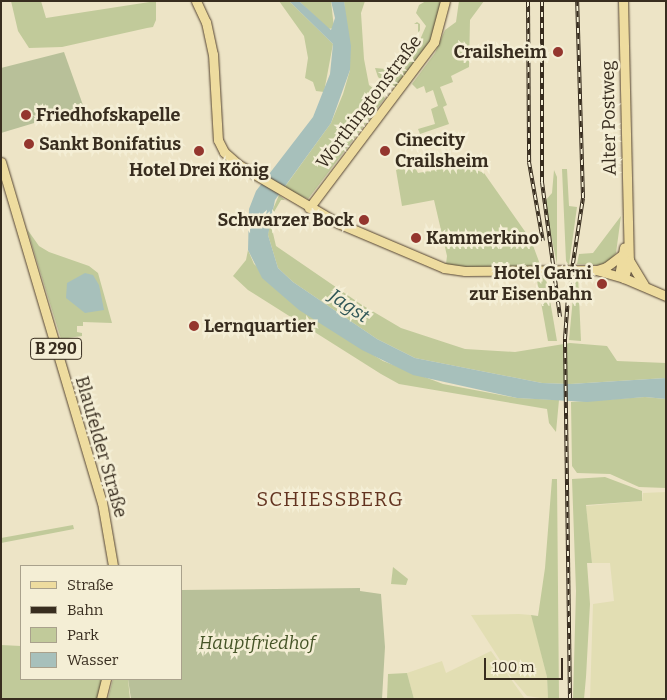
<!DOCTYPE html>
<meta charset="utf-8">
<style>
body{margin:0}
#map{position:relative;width:667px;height:700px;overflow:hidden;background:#ede4c6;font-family:Bitter,serif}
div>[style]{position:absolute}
.farmland>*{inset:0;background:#e2deb3}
.green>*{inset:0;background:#c1ca9a}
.cemetery>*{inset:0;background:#b8c099}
.water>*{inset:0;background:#a7c0bb}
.roads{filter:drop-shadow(0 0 1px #554430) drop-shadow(0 0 1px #554430)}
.major>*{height:9px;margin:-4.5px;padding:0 4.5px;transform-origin:4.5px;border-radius:4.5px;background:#eedc9f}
.rail>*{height:4px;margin-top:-2px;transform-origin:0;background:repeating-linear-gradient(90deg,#f4eed5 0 5.5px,#382d1f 0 11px);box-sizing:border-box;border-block:1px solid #382d1f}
.dots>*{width:14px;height:14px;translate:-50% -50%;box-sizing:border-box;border:2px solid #f4eed5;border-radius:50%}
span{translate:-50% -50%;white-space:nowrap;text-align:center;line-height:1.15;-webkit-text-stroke:5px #f4eed5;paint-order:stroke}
.shield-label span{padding:1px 4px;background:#f4eed5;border:1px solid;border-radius:4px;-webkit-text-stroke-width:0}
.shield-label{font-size:16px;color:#382d1f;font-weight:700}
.poi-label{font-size:18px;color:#382d1f;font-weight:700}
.right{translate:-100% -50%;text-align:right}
.left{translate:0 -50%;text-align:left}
.street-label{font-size:18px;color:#382d1f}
.park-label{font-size:18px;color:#455427;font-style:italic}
.water-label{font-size:19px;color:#2f5657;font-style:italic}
.quarter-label{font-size:20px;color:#633420;letter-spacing:1px}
.frame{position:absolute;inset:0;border:2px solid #382d1f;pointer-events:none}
.legend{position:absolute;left:20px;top:565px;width:162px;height:115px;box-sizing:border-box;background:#f4eed5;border:1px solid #a9a18c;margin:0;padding:6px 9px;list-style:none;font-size:15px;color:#382d1f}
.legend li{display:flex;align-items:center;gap:10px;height:25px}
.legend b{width:25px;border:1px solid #a9a18c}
.scale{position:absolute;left:484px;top:658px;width:79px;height:22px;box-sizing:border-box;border:2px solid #382d1f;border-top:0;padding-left:6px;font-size:15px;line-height:18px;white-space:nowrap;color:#382d1f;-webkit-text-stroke:4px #f4eed5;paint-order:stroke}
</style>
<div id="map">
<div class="farmland">
<i style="clip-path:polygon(666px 492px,666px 699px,590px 699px,593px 604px,614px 601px,610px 563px,592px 563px,586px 506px,642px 501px,643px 493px)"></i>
<i style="clip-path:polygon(519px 614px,531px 615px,534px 624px,547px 677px,548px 699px,527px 696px,511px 677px,471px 615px)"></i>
<i style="clip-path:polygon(491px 651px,525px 699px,414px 699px,407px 673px,442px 661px,446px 673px)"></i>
</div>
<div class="green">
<i style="clip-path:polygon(11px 1px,41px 1px,46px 18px,156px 1px,156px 20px,153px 27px,147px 28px,62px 47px,29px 48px,18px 31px)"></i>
<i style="clip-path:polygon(279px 1px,289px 1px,333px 44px,324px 92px,316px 91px,313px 82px,305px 78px,308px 58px,304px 36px)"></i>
<i style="clip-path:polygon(299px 1px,331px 1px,334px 28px,328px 29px)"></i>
<i style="clip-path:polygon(344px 1px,365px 1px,361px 13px,364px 59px,369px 85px,385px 98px,308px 199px,284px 188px,331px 123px,343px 94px,350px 70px)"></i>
<i style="clip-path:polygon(426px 1px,441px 1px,430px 41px,397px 86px,390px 87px,415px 51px,426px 26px,416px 13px,419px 5px)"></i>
<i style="clip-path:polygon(459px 1px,484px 1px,470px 20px,469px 67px,451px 76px,453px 82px,440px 87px,447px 105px,443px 107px,449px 124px,420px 134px,418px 129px,435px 124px,431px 109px,438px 106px,433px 90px,426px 93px,424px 86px,417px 89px,412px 84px,435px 53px,445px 30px,456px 22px)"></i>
<i style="clip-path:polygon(417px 22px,420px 24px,420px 30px,413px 51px,387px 85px,378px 77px,375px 68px,398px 70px,395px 66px,400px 68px,417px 39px,413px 36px,418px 36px,418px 24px,414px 24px)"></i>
<i style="clip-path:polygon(413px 164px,418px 173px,463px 165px,484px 173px,531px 240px,541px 267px,475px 269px,446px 264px,447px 256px,434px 200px,402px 206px,396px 170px)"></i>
<i style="clip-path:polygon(562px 169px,567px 169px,569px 206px,577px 207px,569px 265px,566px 261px)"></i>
<i style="clip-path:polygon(554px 170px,557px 177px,557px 264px,544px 202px,552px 193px)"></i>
<i style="clip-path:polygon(279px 195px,285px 200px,281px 200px,274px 212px,272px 229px,276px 246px,362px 305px,401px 328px,465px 349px,515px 352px,570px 343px,607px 346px,617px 361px,666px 363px,666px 378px,570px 384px,542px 383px,415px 358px,377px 339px,293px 282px,278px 268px,268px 235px,270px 216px)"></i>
<i style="clip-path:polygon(621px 216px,616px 253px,610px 260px,600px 265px,577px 264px,579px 254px,593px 253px)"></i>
<i style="clip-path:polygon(27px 229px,39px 246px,49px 252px,89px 266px,98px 273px,112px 323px,83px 322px,83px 326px,77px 326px,77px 332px,82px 333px,82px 336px,61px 339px)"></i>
<i style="clip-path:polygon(248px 250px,254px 264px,314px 318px,383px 361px,443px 384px,517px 398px,559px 400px,556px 432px,549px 423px,547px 409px,399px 384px,381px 374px,248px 290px,233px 276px,246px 260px)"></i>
<i style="clip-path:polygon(536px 275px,543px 275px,547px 283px,557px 341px,548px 341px)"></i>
<i style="clip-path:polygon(575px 276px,578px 276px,581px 341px,569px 340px)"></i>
<i style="clip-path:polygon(645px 397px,666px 399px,666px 488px,639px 487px,610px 474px,577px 473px,572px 466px,571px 402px)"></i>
<i style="clip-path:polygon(605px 477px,642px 491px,642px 501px,586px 505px,592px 563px,587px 563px,590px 604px,586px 677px,584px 699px,573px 699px,576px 591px,572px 479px)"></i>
<i style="clip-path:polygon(552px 479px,557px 479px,559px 699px,548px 699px,547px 677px,531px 615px,538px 616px,545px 568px)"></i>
<i style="clip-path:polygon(73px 525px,74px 529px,1px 543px,1px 538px)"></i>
<i style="clip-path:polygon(393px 567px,408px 579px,406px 585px,391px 584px)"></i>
<i style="clip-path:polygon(1px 645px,21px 646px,21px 679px,103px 679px,97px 699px,1px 699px)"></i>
<i style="clip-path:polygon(407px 673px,414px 699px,387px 699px,388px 674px)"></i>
<i style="clip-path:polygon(113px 679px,128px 679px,130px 699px,108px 699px)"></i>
</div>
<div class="cemetery">
<i style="clip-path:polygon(64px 52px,84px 108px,1px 133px,1px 68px)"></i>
<i style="clip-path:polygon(360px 588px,360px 591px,381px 594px,385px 647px,382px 699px,131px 699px,128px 679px,181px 679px,181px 590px)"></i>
</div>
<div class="water">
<i style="clip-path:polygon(289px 1px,299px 1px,331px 30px,335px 18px,331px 1px,344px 1px,351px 46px,350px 70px,331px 123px,275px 200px,268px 235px,278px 268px,293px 282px,377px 339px,415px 358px,542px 383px,570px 384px,666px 378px,666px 399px,645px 397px,587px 402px,517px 398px,413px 375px,362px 350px,299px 310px,262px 278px,248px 250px,249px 209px,256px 191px,313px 117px,330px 74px,333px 44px)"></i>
<i style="clip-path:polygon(85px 273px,93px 275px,99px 285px,104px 310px,85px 313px,66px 298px,67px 283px)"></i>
</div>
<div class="roads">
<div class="major">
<i style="left:196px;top:1px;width:23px;rotate:65deg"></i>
<i style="left:206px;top:22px;width:33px;rotate:78deg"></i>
<i style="left:213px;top:54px;width:86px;rotate:86.7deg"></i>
<i style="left:218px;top:140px;width:13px;rotate:63deg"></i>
<i style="left:224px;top:152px;width:20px;rotate:41deg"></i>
<i style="left:239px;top:165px;width:115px;rotate:30.4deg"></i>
<i style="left:338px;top:223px;width:115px;rotate:23deg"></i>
<i style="left:444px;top:268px;width:21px;rotate:8deg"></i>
<i style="left:465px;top:271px;width:131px;rotate:-0.4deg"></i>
<i style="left:596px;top:270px;width:29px;rotate:16deg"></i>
<i style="left:624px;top:278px;width:46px;rotate:23.2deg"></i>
<i style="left:623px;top:1px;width:259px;rotate:88.7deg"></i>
<i style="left:629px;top:260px;width:19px;rotate:106deg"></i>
<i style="left:1px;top:162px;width:355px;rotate:73.5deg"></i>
<i style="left:102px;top:502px;width:65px;rotate:80.2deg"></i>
<i style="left:309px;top:208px;width:208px;rotate:-53deg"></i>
<i style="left:434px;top:42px;width:42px;rotate:-75deg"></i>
<i style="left:629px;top:260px;width:29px;rotate:59deg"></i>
<i style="left:597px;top:270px;width:9px;rotate:-18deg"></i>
<i style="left:606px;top:267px;width:21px;rotate:-37deg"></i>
<i style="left:619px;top:276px;width:29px;rotate:-80deg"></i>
<i style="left:101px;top:699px;width:21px;rotate:-76deg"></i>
</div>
</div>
<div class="rail">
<i style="left:528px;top:1px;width:161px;rotate:89.6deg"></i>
<i style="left:529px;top:162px;width:80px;rotate:80deg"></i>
<i style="left:542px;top:1px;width:181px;rotate:90deg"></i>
<i style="left:542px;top:182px;width:136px;rotate:82.4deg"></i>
<i style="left:570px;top:699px;width:360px;rotate:-90.8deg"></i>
<i style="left:565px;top:339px;width:43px;rotate:-86deg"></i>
<i style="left:568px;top:296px;width:99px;rotate:-81.3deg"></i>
<i style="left:583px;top:198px;width:197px;rotate:-91.7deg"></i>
</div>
<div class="dots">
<i style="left:558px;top:52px;background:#94362e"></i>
<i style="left:26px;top:115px;background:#94362e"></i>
<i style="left:29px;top:144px;background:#94362e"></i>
<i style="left:199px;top:151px;background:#94362e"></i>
<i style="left:385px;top:151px;background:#94362e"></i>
<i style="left:364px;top:220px;background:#94362e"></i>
<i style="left:416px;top:238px;background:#94362e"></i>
<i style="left:602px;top:284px;background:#94362e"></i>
<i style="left:194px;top:326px;background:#94362e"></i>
</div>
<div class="shield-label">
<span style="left:56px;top:349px">B 290</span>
</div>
<div class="poi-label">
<span class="right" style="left:547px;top:52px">Crailsheim</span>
<span class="left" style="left:36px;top:115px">Friedhofskapelle</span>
<span class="left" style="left:395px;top:151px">Cinecity<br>Crailsheim</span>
<span class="left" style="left:39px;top:144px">Sankt Bonifatius</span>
<span style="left:199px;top:170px">Hotel Drei König</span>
<span class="right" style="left:354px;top:220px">Schwarzer Bock</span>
<span class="left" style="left:426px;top:238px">Kammerkino</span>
<span class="right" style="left:592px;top:284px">Hotel Garni<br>zur Eisenbahn</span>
<span class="left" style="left:204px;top:326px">Lernquartier</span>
</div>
<div class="street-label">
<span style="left:369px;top:102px;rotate:-53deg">Worthingtonstraße</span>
<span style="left:609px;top:118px;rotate:-91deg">Alter Postweg</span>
<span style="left:101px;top:447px;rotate:74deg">Blaufelder Straße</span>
</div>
<div class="park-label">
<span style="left:257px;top:643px">Hauptfriedhof</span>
</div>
<div class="water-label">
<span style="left:349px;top:306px;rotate:34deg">Jagst</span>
</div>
<div class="quarter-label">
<span style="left:330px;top:499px">SCHIESSBERG</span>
</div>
<div class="frame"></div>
<ul class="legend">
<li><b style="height:6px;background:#eedc9f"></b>Straße</li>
<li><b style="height:6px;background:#382d1f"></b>Bahn</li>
<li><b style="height:14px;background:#c1ca9a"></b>Park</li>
<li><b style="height:14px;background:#a7c0bb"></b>Wasser</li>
</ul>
<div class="scale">100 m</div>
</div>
